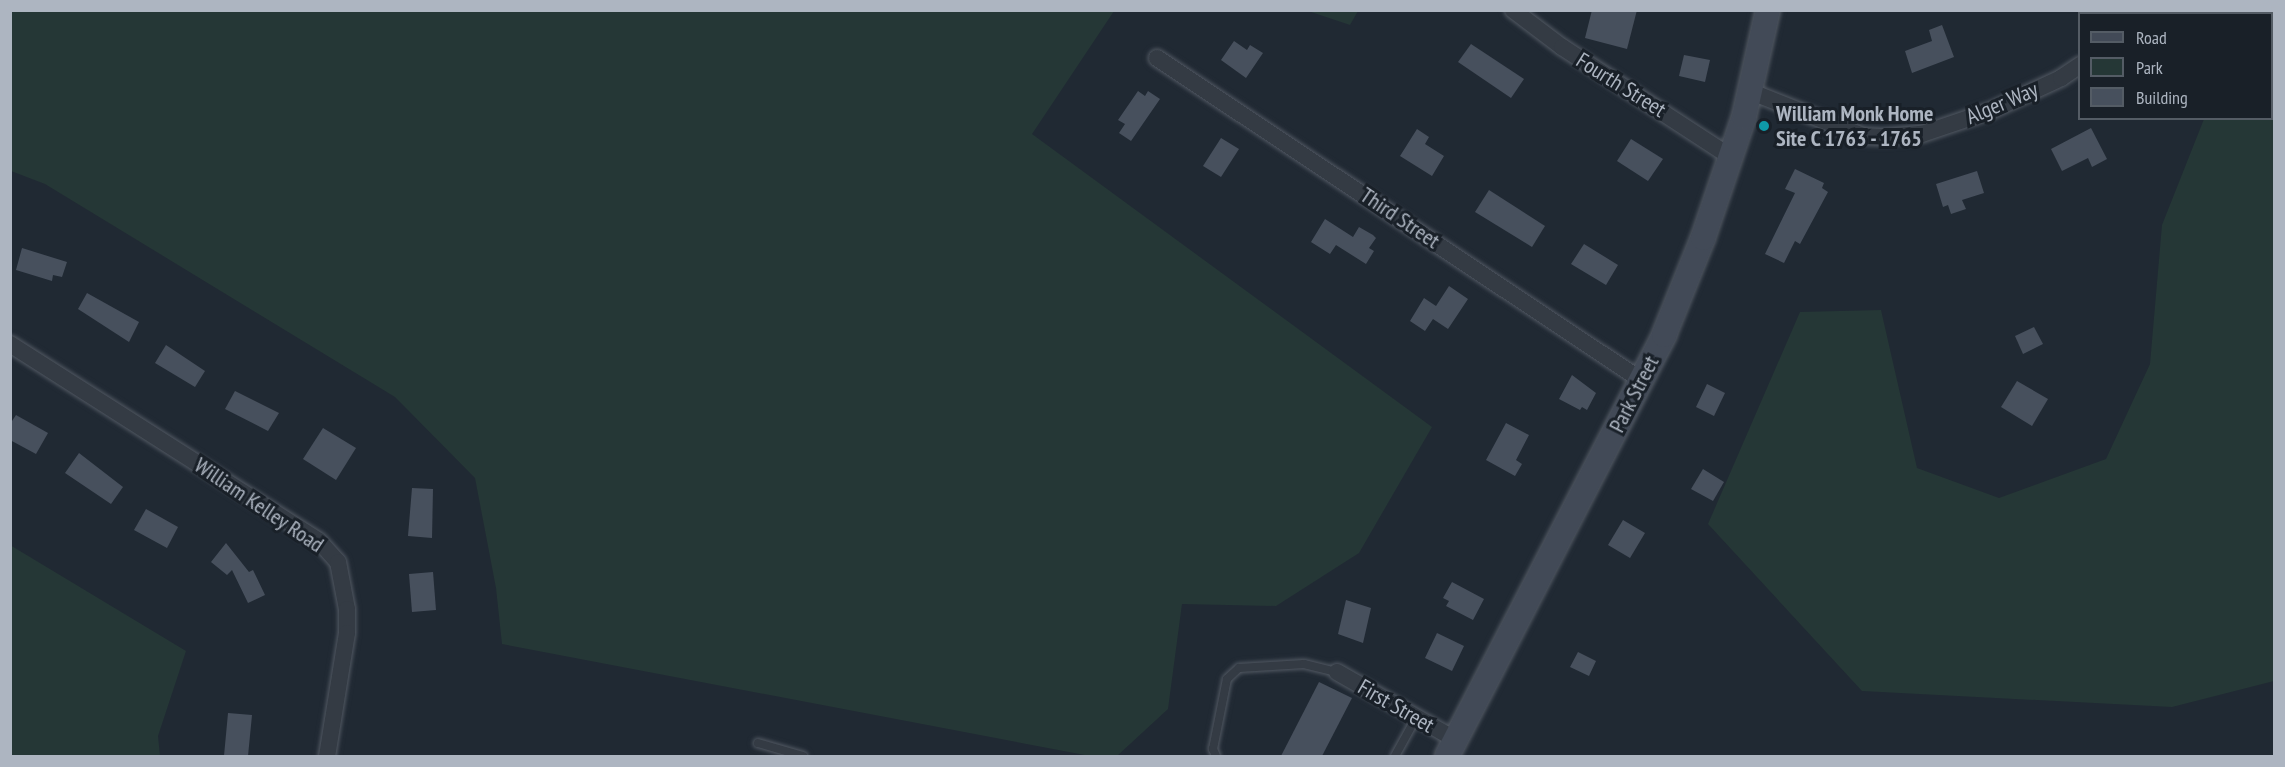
<!DOCTYPE html>
<style>
body{margin:0}
#map{position:relative;width:2285px;height:767px;overflow:hidden;background:#202933;font-family:"PT Sans Narrow",sans-serif}
div>[style]{position:absolute}
.green>*{inset:0;background:#253736}
.building>*{inset:0;background:#47505d}
.roads{filter:drop-shadow(0 0 2px #515862) drop-shadow(0 0 2px #515862)}
.lane>*{height:8px;margin:-4px;padding:0 4px;transform-origin:4px;border-radius:4px;background:#343b44}
.street>*{height:16px;margin:-8px;padding:0 8px;transform-origin:8px;border-radius:8px;background:#343b44}
.secondary>*{height:24px;margin:-12px;padding:0 12px;transform-origin:12px;border-radius:12px;background:#424a57}
.dots>*{width:16px;height:16px;translate:-50% -50%;box-sizing:border-box;border:3px solid #192028;border-radius:50%}
span{translate:-50% -50%;white-space:nowrap;text-align:center;line-height:1.15;-webkit-text-stroke:6px #192028;paint-order:stroke}
.street-label{font-size:22px;color:#adb5c1}
.poi-label{font-size:22px;color:#adb5c1;font-weight:700}
.left{translate:0 -50%;text-align:left}
.frame{position:absolute;inset:0;border:12px solid #adb5c1;pointer-events:none}
.legend{position:absolute;left:2078px;top:12px;width:195px;height:108px;box-sizing:border-box;background:#192028;border:2px solid #545c65;margin:0;padding:8px 10px;list-style:none;font-size:18px;color:#adb5c1}
.legend li{display:flex;align-items:center;gap:12px;height:30px}
.legend b{width:30px;border:2px solid #545c65}
</style>
<div id="map">
<div class="green">
<i style="clip-path:polygon(10px 11px,1114px 11px,1032px 134px,1432px 427px,1359px 553px,1276px 606px,1182px 604px,1168px 709px,1117px 756px,1090px 756px,502px 644px,496px 588px,475px 478px,395px 397px,45px 184px,11px 171px)"></i>
<i style="clip-path:polygon(1308px 11px,1358px 11px,1350px 25px)"></i>
<i style="clip-path:polygon(2274px 41px,2274px 681px,2172px 707px,1862px 691px,1708px 524px,1800px 312px,1881px 310px,1917px 468px,1999px 498px,2106px 459px,2150px 364px,2162px 225px,2204px 119px,2272px 118px)"></i>
<i style="clip-path:polygon(10px 545px,186px 651px,158px 736px,160px 756px,11px 756px)"></i>
</div>
<div class="building">
<i style="clip-path:polygon(1592px 10px,1637px 10px,1627px 49px,1585px 38px)"></i>
<i style="clip-path:polygon(1942px 25px,1954px 57px,1912px 73px,1905px 51px,1932px 41px,1929px 30px)"></i>
<i style="clip-path:polygon(1234px 41px,1247px 50px,1250px 45px,1263px 53px,1246px 78px,1221px 60px)"></i>
<i style="clip-path:polygon(1471px 44px,1524px 79px,1511px 98px,1458px 62px)"></i>
<i style="clip-path:polygon(1684px 55px,1710px 60px,1705px 82px,1679px 76px)"></i>
<i style="clip-path:polygon(1138px 91px,1145px 96px,1148px 91px,1160px 99px,1131px 141px,1119px 133px,1125px 124px,1118px 120px)"></i>
<i style="clip-path:polygon(2091px 128px,2107px 159px,2092px 167px,2088px 158px,2062px 171px,2051px 149px)"></i>
<i style="clip-path:polygon(1417px 129px,1429px 137px,1425px 144px,1444px 156px,1432px 176px,1400px 156px)"></i>
<i style="clip-path:polygon(1221px 138px,1239px 149px,1221px 177px,1203px 166px)"></i>
<i style="clip-path:polygon(1631px 139px,1663px 159px,1648px 181px,1617px 161px)"></i>
<i style="clip-path:polygon(1795px 169px,1824px 183px,1822px 188px,1828px 192px,1800px 244px,1795px 241px,1784px 263px,1765px 254px,1795px 193px,1785px 189px)"></i>
<i style="clip-path:polygon(1977px 171px,1984px 193px,1962px 200px,1966px 209px,1951px 214px,1948px 205px,1943px 207px,1936px 184px)"></i>
<i style="clip-path:polygon(1489px 190px,1545px 226px,1532px 247px,1475px 212px)"></i>
<i style="clip-path:polygon(1325px 219px,1353px 237px,1359px 227px,1373px 235px,1376px 238px,1369px 248px,1374px 251px,1366px 264px,1336px 245px,1330px 254px,1311px 242px)"></i>
<i style="clip-path:polygon(1584px 244px,1618px 265px,1606px 285px,1571px 264px)"></i>
<i style="clip-path:polygon(22px 248px,67px 262px,62px 277px,53px 275px,52px 281px,16px 270px)"></i>
<i style="clip-path:polygon(1449px 286px,1468px 299px,1448px 329px,1433px 319px,1425px 331px,1410px 321px,1424px 298px,1436px 306px)"></i>
<i style="clip-path:polygon(87px 293px,139px 322px,129px 342px,78px 309px)"></i>
<i style="clip-path:polygon(2034px 327px,2043px 344px,2023px 354px,2015px 336px)"></i>
<i style="clip-path:polygon(166px 345px,205px 371px,195px 387px,155px 363px)"></i>
<i style="clip-path:polygon(1572px 375px,1596px 393px,1587px 410px,1582px 407px,1580px 410px,1559px 399px)"></i>
<i style="clip-path:polygon(2017px 381px,2048px 399px,2032px 426px,2001px 407px)"></i>
<i style="clip-path:polygon(1707px 384px,1725px 393px,1714px 416px,1696px 407px)"></i>
<i style="clip-path:polygon(235px 391px,279px 413px,268px 431px,225px 409px)"></i>
<i style="clip-path:polygon(16px 415px,48px 433px,36px 454px,10px 440px,10px 424px)"></i>
<i style="clip-path:polygon(1506px 423px,1529px 435px,1516px 460px,1522px 464px,1515px 476px,1486px 460px)"></i>
<i style="clip-path:polygon(323px 428px,356px 448px,336px 480px,303px 459px)"></i>
<i style="clip-path:polygon(79px 453px,123px 487px,111px 504px,65px 473px)"></i>
<i style="clip-path:polygon(1703px 469px,1724px 482px,1713px 501px,1691px 489px)"></i>
<i style="clip-path:polygon(412px 488px,433px 489px,432px 538px,408px 536px)"></i>
<i style="clip-path:polygon(146px 509px,178px 527px,167px 548px,134px 530px)"></i>
<i style="clip-path:polygon(1623px 520px,1645px 533px,1630px 558px,1608px 545px)"></i>
<i style="clip-path:polygon(226px 543px,249px 572px,253px 570px,265px 595px,248px 603px,232px 570px,227px 575px,211px 562px)"></i>
<i style="clip-path:polygon(433px 572px,436px 610px,412px 612px,409px 574px)"></i>
<i style="clip-path:polygon(1452px 582px,1484px 599px,1473px 620px,1446px 606px,1449px 601px,1443px 598px)"></i>
<i style="clip-path:polygon(1346px 600px,1371px 608px,1363px 643px,1338px 634px)"></i>
<i style="clip-path:polygon(1437px 633px,1464px 646px,1452px 671px,1425px 658px)"></i>
<i style="clip-path:polygon(1578px 652px,1596px 661px,1589px 676px,1570px 667px)"></i>
<i style="clip-path:polygon(1319px 682px,1352px 698px,1322px 756px,1281px 756px)"></i>
<i style="clip-path:polygon(228px 713px,252px 715px,248px 756px,224px 756px)"></i>
</div>
<div class="roads">
<div class="lane">
<i style="left:758px;top:743px;width:47px;rotate:16.1deg"></i>
<i style="left:1216px;top:756px;width:8px;rotate:-113deg"></i>
<i style="left:1213px;top:749px;width:71px;rotate:-78.7deg"></i>
<i style="left:1227px;top:679px;width:16px;rotate:-43deg"></i>
<i style="left:1239px;top:668px;width:65px;rotate:-3.5deg"></i>
<i style="left:1304px;top:664px;width:34px;rotate:14deg"></i>
<i style="left:1395px;top:756px;width:43px;rotate:-61.1deg"></i>
</div>
<div class="street">
<i style="left:1513px;top:10px;width:61px;rotate:37.1deg"></i>
<i style="left:1562px;top:47px;width:202px;rotate:33.1deg"></i>
<i style="left:2150px;top:14px;width:3px;rotate:-45deg"></i>
<i style="left:1157px;top:58px;width:581px;rotate:33.64deg"></i>
<i style="left:1749px;top:91px;width:123px;rotate:21.5deg"></i>
<i style="left:1863px;top:136px;width:22px;rotate:3deg"></i>
<i style="left:1885px;top:137px;width:37px;rotate:-5deg"></i>
<i style="left:1922px;top:134px;width:72px;rotate:-18.7deg"></i>
<i style="left:1990px;top:111px;width:78px;rotate:-24.9deg"></i>
<i style="left:2061px;top:78px;width:23px;rotate:-34deg"></i>
<i style="left:10px;top:344px;width:366px;rotate:32.5deg"></i>
<i style="left:319px;top:541px;width:28px;rotate:48deg"></i>
<i style="left:338px;top:562px;width:48px;rotate:79.2deg"></i>
<i style="left:347px;top:609px;width:24px;rotate:90deg"></i>
<i style="left:347px;top:633px;width:125px;rotate:99.2deg"></i>
<i style="left:1337px;top:672px;width:137px;rotate:29.7deg"></i>
</div>
<div class="secondary">
<i style="left:1447px;top:756px;width:474px;rotate:-62.7deg"></i>
<i style="left:1664px;top:335px;width:105px;rotate:-68.1deg"></i>
<i style="left:1703px;top:238px;width:128px;rotate:-71.3deg"></i>
<i style="left:1744px;top:117px;width:110px;rotate:-77.4deg"></i>
</div>
</div>
<div class="dots">
<i style="left:1764px;top:126px;background:#0f9aa8"></i>
</div>
<div class="street-label">
<span style="left:1621px;top:85px;rotate:32deg">Fourth Street</span>
<span style="left:2002px;top:103px;rotate:-23deg">Alger Way</span>
<span style="left:1400px;top:218px;rotate:34deg">Third Street</span>
<span style="left:1634px;top:394px;rotate:-63deg">Park Street</span>
<span style="left:259px;top:505px;rotate:34deg">William Kelley Road</span>
<span style="left:1396px;top:706px;rotate:30deg">First Street</span>
</div>
<div class="poi-label">
<span class="left" style="left:1776px;top:126px">William Monk Home<br>Site C 1763 - 1765</span>
</div>
<div class="frame"></div>
<ul class="legend">
<li><b style="height:8px;background:#424a57"></b>Road</li>
<li><b style="height:16px;background:#253736"></b>Park</li>
<li><b style="height:16px;background:#47505d"></b>Building</li>
</ul>
</div>
